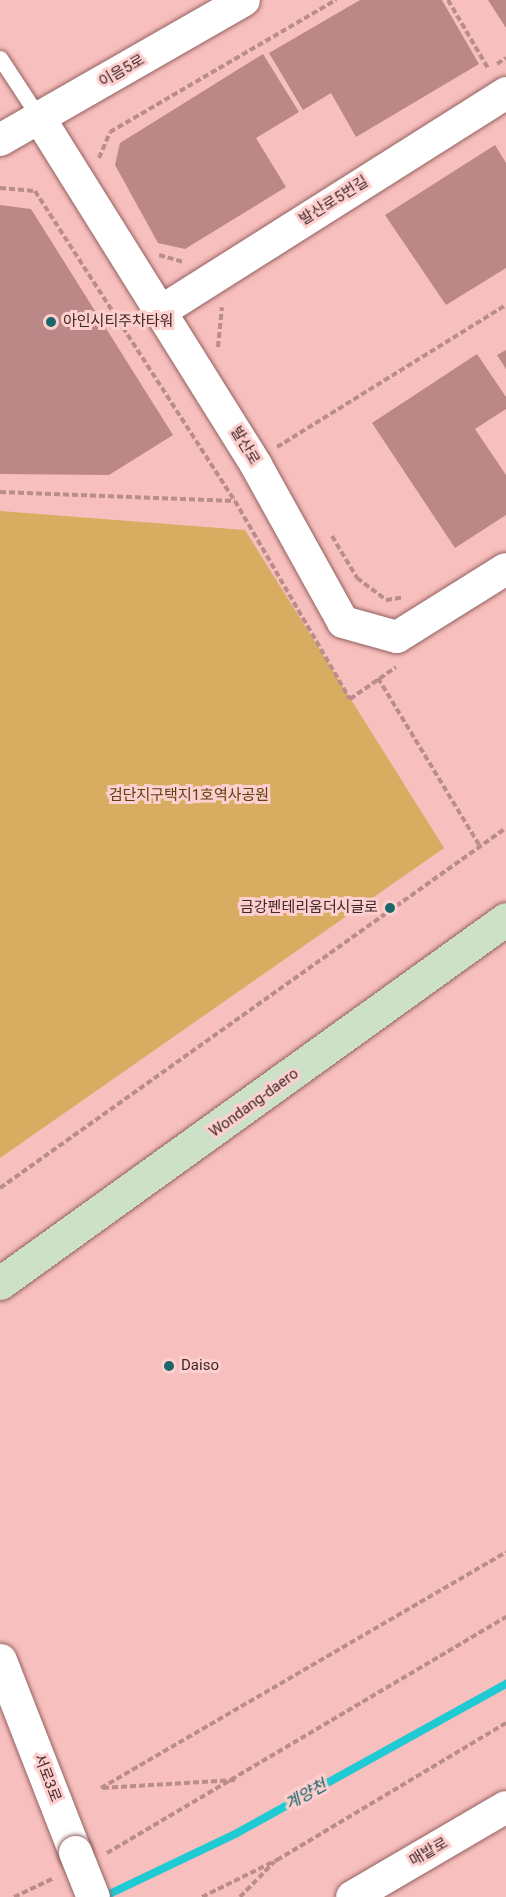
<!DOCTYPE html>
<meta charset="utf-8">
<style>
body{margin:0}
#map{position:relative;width:506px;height:1897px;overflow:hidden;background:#f7bfbd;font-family:Roboto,"Noto Sans KR",sans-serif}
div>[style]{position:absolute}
.green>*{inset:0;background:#d9ad61}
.stream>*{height:8px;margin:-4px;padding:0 4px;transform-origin:4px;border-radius:4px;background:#1fcad2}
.building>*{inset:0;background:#bc8887}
.path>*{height:4px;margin-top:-2px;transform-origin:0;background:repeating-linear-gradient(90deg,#b98d8b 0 6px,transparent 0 9px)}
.roads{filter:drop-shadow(0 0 2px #926160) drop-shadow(0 0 2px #926160)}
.service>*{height:15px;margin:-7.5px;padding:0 7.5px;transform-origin:7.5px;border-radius:7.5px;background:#fff}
.minor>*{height:32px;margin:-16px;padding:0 16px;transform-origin:16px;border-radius:16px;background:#fff}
.tertiary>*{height:33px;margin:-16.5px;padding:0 16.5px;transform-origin:16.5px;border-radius:16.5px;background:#fff}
.secondary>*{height:33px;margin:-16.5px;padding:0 16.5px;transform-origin:16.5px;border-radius:16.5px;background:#cce1c8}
.bridges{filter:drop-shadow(0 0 2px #926160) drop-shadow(0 0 2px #926160)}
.tertiary-bridge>*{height:33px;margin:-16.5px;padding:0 16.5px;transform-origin:16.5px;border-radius:16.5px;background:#fff}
.dots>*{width:16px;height:16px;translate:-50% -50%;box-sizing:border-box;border:3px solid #fdcfce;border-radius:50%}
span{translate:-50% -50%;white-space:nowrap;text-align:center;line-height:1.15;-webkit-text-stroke:6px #fdcfce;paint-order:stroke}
.street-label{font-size:15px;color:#3e2928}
.poi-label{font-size:15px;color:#3e2928}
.left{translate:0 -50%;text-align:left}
.right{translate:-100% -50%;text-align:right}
.park-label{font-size:15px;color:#5c420d}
.water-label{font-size:16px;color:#0a6367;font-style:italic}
</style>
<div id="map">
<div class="green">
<i style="clip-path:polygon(0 511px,245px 530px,444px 848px,0 1158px)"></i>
</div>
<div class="stream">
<i style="left:103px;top:1897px;width:148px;rotate:-25.5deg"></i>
<i style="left:237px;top:1833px;width:308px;rotate:-29deg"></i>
</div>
<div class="building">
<i style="clip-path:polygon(360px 0,442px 0,479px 64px,356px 137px,331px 93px,303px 110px,269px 53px)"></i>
<i style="clip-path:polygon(488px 0,506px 0,506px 28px)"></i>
<i style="clip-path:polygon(263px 54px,299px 112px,256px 138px,286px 187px,185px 249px,158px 243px,115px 165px,120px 143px)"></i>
<i style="clip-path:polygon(495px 145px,506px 163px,506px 268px,446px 305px,385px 215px)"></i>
<i style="clip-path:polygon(0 205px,31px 209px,173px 435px,109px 475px,0 474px)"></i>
<i style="clip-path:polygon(506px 350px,506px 369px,497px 355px)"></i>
<i style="clip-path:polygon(477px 354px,506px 397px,506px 409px,475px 429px,506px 475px,506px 515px,455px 548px,372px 423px)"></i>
</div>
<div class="path">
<i style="left:448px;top:0;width:81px;rotate:59.6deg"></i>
<i style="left:497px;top:64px;width:11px;rotate:-34deg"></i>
<i style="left:99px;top:158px;width:28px;rotate:-67deg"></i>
<i style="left:110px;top:132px;width:262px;rotate:-30.3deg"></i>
<i style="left:0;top:188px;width:35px;rotate:5deg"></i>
<i style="left:35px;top:191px;width:369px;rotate:57.2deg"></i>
<i style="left:235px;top:501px;width:229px;rotate:59.9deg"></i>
<i style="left:350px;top:699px;width:56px;rotate:-34.8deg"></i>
<i style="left:159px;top:255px;width:26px;rotate:16deg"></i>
<i style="left:218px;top:347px;width:40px;rotate:-84.3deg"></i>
<i style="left:277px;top:447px;width:269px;rotate:-31.8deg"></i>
<i style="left:0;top:492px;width:235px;rotate:2.2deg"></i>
<i style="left:332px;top:536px;width:49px;rotate:59.2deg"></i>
<i style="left:357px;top:578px;width:36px;rotate:37deg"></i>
<i style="left:386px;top:600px;width:18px;rotate:-9deg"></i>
<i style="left:378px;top:678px;width:195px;rotate:58.8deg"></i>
<i style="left:0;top:1188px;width:621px;rotate:-35.43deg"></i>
<i style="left:235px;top:1780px;width:134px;rotate:176.6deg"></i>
<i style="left:101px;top:1788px;width:469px;rotate:-30.2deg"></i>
<i style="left:107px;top:1853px;width:464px;rotate:-30.6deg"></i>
<i style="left:14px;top:1897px;width:44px;rotate:-25.4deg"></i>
<i style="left:202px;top:1897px;width:84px;rotate:-26.3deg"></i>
<i style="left:277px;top:1860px;width:267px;rotate:-30.9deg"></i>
<i style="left:240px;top:1897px;width:49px;rotate:-45.8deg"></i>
</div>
<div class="roads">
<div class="service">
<i style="left:0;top:58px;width:73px;rotate:56.7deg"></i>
</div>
<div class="minor">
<i style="left:40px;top:119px;width:408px;rotate:58deg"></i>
<i style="left:256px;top:465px;width:179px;rotate:61deg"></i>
<i style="left:343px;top:622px;width:56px;rotate:15.5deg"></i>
<i style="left:397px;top:637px;width:128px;rotate:-32deg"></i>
<i style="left:0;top:140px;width:281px;rotate:-29.8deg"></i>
<i style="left:163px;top:310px;width:406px;rotate:-32.3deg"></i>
<i style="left:352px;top:1897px;width:178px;rotate:-30.3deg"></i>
</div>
<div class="tertiary">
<i style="left:0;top:1660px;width:206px;rotate:68.7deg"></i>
</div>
<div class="secondary">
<i style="left:0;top:1283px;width:623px;rotate:-35.73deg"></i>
</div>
</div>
<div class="bridges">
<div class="tertiary-bridge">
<i style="left:75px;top:1852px;width:48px;rotate:68.2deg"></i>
</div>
</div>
<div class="dots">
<i style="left:51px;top:322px;background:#1a676b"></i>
<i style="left:390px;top:908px;background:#1a676b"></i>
<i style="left:169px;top:1366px;background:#1a676b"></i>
</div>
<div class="street-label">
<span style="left:122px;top:71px;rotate:-30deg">이음5로</span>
<span style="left:334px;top:201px;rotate:-32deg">발산로5번길</span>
<span style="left:245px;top:446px;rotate:59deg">발산로</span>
<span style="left:254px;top:1103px;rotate:-36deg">Wondang-daero</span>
<span style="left:47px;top:1778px;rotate:69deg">서로3로</span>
<span style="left:429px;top:1852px;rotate:-30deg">매밭로</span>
</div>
<div class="poi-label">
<span class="left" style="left:63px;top:322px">아인시티주차타워</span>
<span class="right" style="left:378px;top:908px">금강펜테리움더시글로</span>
<span class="left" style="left:181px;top:1366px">Daiso</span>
</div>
<div class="park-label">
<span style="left:189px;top:796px">검단지구택지1호역사공원</span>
</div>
<div class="water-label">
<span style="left:306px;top:1795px;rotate:-29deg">계양천</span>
</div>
</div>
